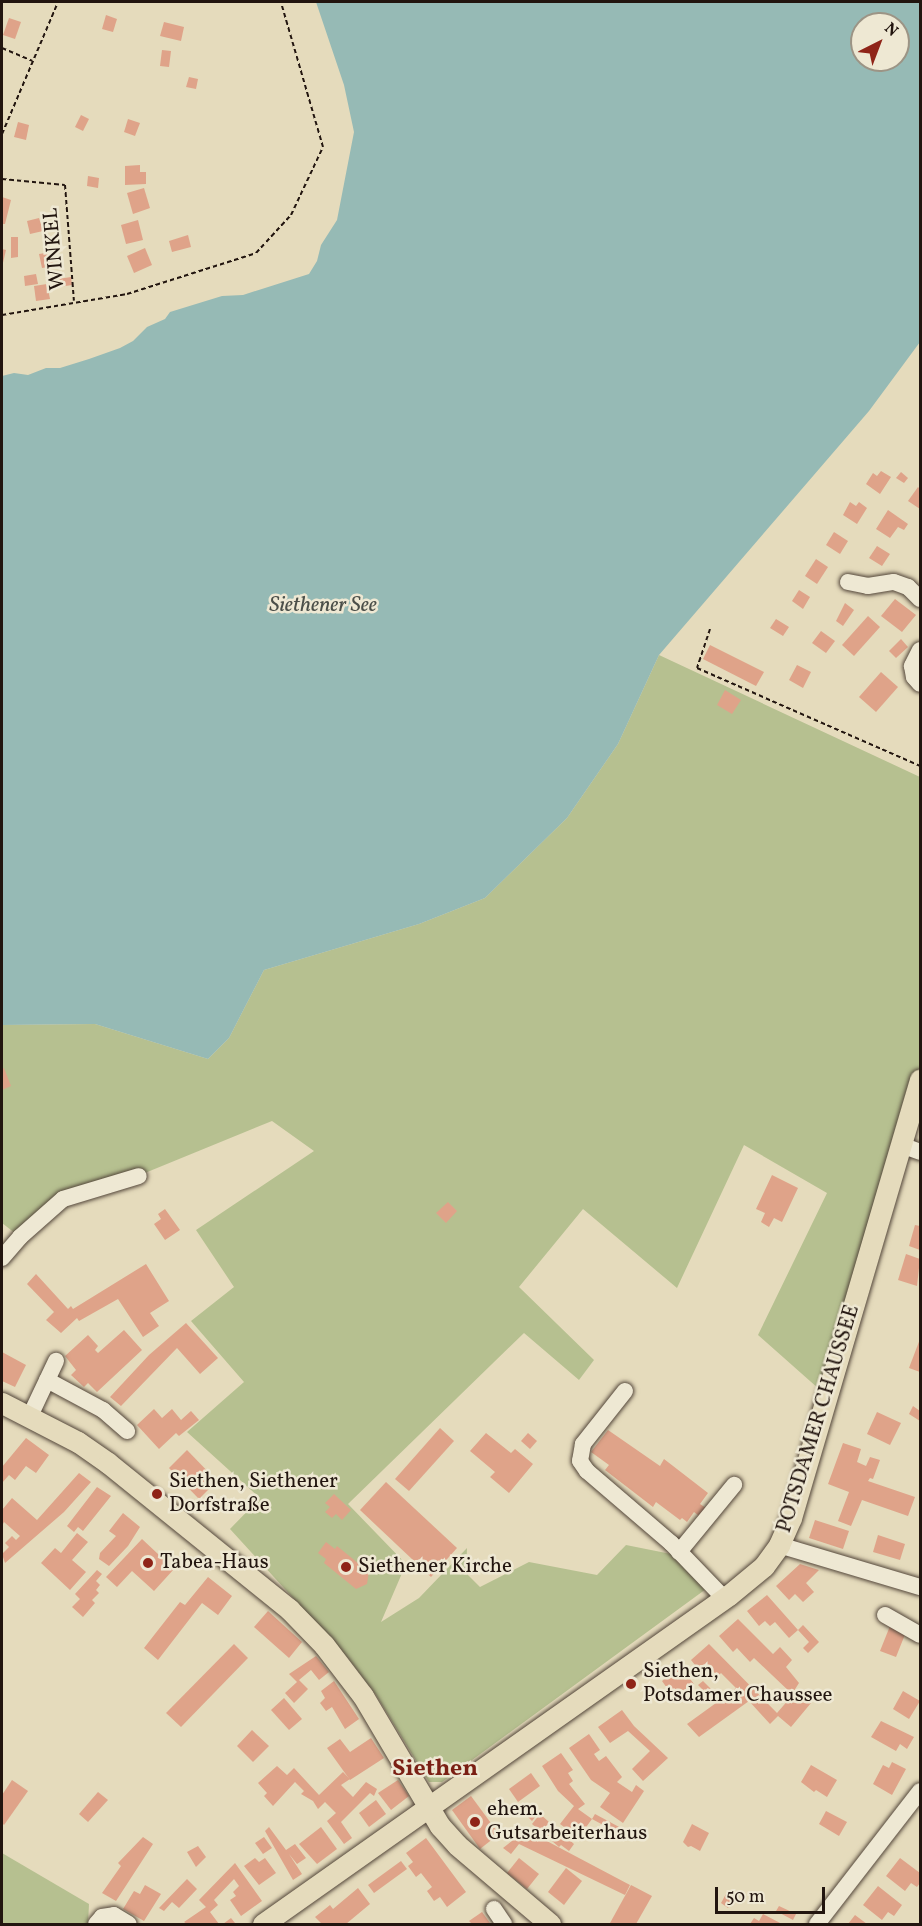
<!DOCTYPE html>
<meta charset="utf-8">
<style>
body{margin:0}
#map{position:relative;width:922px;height:1926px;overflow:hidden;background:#e5dbbc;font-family:Vollkorn,serif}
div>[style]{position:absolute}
.green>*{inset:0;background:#b6c090}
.water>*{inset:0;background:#96bab5}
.building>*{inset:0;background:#dfa389}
.path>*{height:2px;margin-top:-1px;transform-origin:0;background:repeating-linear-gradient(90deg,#22150f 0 4.5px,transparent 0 7.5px)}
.roads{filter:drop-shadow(0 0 2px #53463a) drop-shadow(0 0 2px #53463a)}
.minor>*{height:16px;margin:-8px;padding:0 8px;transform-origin:8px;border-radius:8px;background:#eee8d3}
.major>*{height:21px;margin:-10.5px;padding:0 10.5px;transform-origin:10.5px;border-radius:10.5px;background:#e5dbbc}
.dots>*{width:16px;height:16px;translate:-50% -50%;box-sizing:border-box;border:3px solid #eee8d3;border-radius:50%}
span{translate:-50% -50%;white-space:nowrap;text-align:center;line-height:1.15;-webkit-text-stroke:5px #eee8d3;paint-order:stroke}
.street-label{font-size:21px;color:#22150f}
.poi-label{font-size:21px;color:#22150f}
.left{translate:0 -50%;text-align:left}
.water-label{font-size:22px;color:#4b4f49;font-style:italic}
.quarter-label{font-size:24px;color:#7a1f14;font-weight:700}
.frame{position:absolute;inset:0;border:3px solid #22150f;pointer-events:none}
.north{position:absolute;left:850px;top:12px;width:60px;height:60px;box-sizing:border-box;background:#eee8d3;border:2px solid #9c9485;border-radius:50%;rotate:42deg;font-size:16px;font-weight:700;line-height:24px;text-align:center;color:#22150f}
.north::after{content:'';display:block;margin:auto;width:21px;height:27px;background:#8f2418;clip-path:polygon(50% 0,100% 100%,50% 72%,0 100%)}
.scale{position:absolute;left:715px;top:1887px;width:110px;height:27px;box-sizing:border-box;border:3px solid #22150f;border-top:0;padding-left:8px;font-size:18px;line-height:21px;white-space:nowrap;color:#22150f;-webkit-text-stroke:4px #eee8d3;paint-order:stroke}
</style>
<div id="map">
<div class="green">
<i style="clip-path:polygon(659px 655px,920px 777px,920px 1080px,819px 1389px,758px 1335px,827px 1193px,744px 1145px,677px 1288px,583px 1209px,519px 1287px,594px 1360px,579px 1380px,524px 1333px,348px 1504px,406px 1564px,381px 1622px,419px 1598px,467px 1548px,466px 1573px,480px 1587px,529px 1562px,597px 1575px,626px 1545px,671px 1554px,706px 1589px,442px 1782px,429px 1782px,376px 1695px,348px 1658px,230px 1529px,260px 1498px,187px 1432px,244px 1382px,191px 1321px,234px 1287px,196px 1230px,314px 1151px,272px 1121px,140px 1175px,63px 1199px,20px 1237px,2px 1223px,2px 1025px,95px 1024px,208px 1059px,229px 1038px,264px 970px,419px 924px,485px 898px,567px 818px,618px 744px)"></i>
<i style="clip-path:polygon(2px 1853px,89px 1904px,88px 1924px,2px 1924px)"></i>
</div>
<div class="water">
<i style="clip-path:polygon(evenodd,316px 2px,920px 2px,920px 342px,869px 411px,659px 655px,618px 744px,567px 818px,485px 898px,419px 924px,264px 970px,229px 1038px,208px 1059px,95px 1024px,2px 1025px,2px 376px,14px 373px,28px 375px,46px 368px,60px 368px,89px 359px,120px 348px,133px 341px,147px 327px,165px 319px,170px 312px,222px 296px,243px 295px,309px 274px,317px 261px,321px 245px,337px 220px,354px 132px,344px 85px,316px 2px,862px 24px,898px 24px,898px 60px,862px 60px,862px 24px)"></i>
</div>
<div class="building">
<i style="clip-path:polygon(106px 15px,117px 19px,113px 32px,102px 29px)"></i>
<i style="clip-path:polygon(9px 18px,21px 22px,15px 39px,3px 35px)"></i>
<i style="clip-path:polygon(164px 22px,184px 27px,181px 41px,160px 36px)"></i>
<i style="clip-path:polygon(162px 50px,171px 51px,169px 67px,160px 66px)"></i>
<i style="clip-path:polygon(189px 77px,198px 79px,196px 89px,186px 87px)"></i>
<i style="clip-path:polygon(81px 115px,89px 119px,83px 131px,75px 127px)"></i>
<i style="clip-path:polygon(128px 119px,140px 123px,135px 136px,124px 132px)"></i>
<i style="clip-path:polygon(18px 122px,29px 125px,26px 140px,14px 137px)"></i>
<i style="clip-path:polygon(140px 165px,140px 172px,146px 172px,146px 184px,125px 185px,125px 166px)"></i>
<i style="clip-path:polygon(88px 176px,99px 178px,98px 188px,87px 186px)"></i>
<i style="clip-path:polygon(144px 188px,150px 208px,133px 214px,127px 193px)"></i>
<i style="clip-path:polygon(2px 197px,11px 200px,5px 224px,2px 224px)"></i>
<i style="clip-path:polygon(39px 218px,43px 231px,30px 234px,27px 221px)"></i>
<i style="clip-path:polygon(138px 220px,143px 240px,126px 244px,121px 225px)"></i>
<i style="clip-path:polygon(188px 235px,191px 247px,172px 252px,169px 241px)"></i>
<i style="clip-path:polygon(11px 237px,18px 237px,18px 257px,11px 258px)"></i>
<i style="clip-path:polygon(145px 248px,152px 265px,134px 273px,127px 256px)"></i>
<i style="clip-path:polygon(2px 249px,6px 250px,2px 267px)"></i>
<i style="clip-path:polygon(51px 252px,54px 266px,42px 268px,39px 254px)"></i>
<i style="clip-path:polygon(36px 274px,38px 284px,25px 286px,24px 276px)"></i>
<i style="clip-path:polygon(71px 277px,72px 285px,59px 287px,58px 279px)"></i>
<i style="clip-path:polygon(47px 284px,50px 299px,36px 301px,34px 286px)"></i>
<i style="clip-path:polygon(881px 471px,891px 477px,880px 494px,866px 484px,873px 473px,877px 476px)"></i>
<i style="clip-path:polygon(901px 472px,908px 478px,904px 483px,896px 478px)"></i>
<i style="clip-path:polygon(918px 487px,920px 489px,920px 509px,908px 501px)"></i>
<i style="clip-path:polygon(850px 502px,856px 506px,859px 502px,867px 508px,857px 524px,843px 515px)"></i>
<i style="clip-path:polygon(888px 510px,908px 524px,904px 530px,898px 527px,890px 538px,876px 529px)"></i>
<i style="clip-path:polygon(834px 532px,848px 541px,840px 554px,826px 545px)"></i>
<i style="clip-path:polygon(877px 546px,890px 554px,882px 566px,869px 558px)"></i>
<i style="clip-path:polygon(816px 559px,828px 567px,817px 584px,805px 576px)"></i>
<i style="clip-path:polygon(799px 590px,810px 597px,803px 609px,792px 601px)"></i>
<i style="clip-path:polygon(895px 599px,916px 615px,902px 632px,881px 616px)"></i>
<i style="clip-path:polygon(845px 603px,854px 610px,843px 626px,836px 621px)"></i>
<i style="clip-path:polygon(868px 616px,880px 627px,854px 656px,842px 645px)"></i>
<i style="clip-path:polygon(776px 619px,789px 627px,783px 636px,770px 628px)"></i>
<i style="clip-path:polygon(821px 631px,835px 641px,826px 653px,812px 643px)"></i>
<i style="clip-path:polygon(901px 639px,908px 647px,896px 658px,889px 651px)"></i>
<i style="clip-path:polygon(710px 645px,764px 672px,756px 686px,703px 659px)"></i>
<i style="clip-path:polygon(797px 665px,811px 672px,803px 688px,789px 680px)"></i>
<i style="clip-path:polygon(881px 672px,898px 687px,876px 712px,859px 697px)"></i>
<i style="clip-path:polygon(725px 690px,741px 700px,732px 714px,717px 705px)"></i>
<i style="clip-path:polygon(4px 1068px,11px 1086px,2px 1090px,2px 1069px)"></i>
<i style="clip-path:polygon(772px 1175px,798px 1188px,782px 1222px,774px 1218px,769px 1227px,761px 1222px,765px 1213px,756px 1209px)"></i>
<i style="clip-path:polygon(448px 1202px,457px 1211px,446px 1223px,436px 1213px)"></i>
<i style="clip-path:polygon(165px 1209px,180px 1230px,165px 1240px,154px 1224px,161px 1219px,158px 1214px)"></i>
<i style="clip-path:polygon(915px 1225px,920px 1226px,920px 1250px,909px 1246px)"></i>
<i style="clip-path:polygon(906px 1254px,920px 1259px,917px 1286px,898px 1280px)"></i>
<i style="clip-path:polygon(146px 1264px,169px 1301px,150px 1313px,159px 1326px,143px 1337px,118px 1299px,79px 1321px,77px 1318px,61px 1333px,46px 1320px,54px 1312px,27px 1284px,36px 1274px,68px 1309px,71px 1306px,73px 1309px)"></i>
<i style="clip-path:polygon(186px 1323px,218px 1358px,200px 1374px,177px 1348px,121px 1406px,110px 1397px,149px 1355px)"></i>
<i style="clip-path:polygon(124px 1330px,142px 1350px,97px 1392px,88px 1383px,84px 1387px,71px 1375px,76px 1370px,65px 1356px,88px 1335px,98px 1346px,95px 1350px,98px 1353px)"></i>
<i style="clip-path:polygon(920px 1339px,920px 1372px,909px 1368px)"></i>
<i style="clip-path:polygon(2px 1352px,26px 1365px,15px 1387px,2px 1381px)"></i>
<i style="clip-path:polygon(913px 1406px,920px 1411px,920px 1421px,909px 1414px)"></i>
<i style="clip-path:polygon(154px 1409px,162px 1418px,172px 1409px,181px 1420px,191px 1411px,199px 1420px,179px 1436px,176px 1433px,159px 1449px,137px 1425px)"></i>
<i style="clip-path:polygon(877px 1412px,901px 1423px,890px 1445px,867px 1434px)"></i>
<i style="clip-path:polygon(440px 1428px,454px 1441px,409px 1491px,395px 1479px)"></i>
<i style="clip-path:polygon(608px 1430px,660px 1466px,664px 1459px,708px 1493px,700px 1504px,706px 1508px,699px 1516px,694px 1512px,687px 1522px,682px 1518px,680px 1520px,656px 1502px,653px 1507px,605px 1470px,609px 1465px,591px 1452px)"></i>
<i style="clip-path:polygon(486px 1433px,511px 1453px,515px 1449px,533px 1464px,509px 1493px,490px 1477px,495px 1472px,470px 1451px)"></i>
<i style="clip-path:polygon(528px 1433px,537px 1441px,530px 1449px,521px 1441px)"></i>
<i style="clip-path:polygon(26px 1438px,49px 1455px,36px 1473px,26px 1466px,15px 1480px,9px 1475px,2px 1483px,2px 1467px)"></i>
<i style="clip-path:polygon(843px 1443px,861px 1449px,857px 1462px,866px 1466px,870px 1457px,880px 1460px,873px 1479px,870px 1478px,868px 1481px,915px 1497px,908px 1516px,862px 1500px,851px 1526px,838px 1521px,849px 1492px,828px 1484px)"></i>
<i style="clip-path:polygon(187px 1450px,217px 1481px,199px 1499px,169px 1468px)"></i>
<i style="clip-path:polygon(79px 1473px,91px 1482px,64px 1512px,5px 1563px,2px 1554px,9px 1547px,5px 1543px,12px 1536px,16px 1540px,20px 1536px,4px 1522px,2px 1526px,2px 1510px,12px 1498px,37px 1520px)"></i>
<i style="clip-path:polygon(386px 1482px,457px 1548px,431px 1577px,360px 1510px)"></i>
<i style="clip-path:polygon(97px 1487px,111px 1496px,83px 1531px,78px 1527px,74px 1532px,67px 1526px)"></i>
<i style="clip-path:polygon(334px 1494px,351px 1510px,342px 1520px,336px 1514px,332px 1518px,325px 1512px,330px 1507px,325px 1503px)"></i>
<i style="clip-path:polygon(123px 1513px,140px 1527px,128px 1546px,109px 1566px,99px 1559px,100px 1553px,116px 1536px,109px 1531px)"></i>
<i style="clip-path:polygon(815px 1520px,849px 1531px,843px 1549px,809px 1538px)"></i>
<i style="clip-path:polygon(77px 1533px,88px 1542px,72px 1560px,86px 1572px,70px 1590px,41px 1563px,55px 1548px,61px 1553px)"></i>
<i style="clip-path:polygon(878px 1535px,905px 1544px,900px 1560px,873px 1552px)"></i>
<i style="clip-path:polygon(142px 1539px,174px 1569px,154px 1591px,132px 1571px,117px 1587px,106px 1577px)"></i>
<i style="clip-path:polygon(326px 1542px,335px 1549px,337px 1546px,369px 1572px,367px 1584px,356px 1589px,324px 1563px,326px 1559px,318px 1553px)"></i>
<i style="clip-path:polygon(800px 1564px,819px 1570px,806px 1583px,814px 1592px,803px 1602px,795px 1594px,789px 1600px,776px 1586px)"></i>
<i style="clip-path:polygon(97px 1570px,102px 1574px,96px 1581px,100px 1585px,96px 1590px,99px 1593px,92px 1600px,95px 1603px,83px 1617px,72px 1607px,80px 1599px,75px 1594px)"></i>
<i style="clip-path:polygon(208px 1577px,232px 1596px,218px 1615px,202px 1603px,158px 1660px,144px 1648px,180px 1602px,185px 1605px)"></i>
<i style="clip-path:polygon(767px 1595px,798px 1630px,803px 1625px,819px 1642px,808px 1653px,803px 1648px,809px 1642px,798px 1630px,789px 1638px,775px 1622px,770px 1626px,765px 1621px,759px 1626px,747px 1611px)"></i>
<i style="clip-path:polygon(268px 1611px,302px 1642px,289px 1658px,254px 1627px)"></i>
<i style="clip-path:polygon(738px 1619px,773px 1654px,780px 1647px,792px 1660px,786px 1667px,799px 1683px,792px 1694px,754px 1658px,750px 1662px,737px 1648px,733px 1652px,719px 1636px)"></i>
<i style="clip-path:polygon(890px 1626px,906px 1632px,896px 1657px,880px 1651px)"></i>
<i style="clip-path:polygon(234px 1644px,248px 1658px,181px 1727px,166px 1713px)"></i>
<i style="clip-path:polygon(709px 1644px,777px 1713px,796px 1691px,811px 1703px,791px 1727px,778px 1716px,770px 1724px,749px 1701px,699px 1737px,687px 1724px,716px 1703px,698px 1685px,703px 1681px,721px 1699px,736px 1688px,721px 1673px,718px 1676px,711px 1669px,703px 1675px,691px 1660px)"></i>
<i style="clip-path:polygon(316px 1656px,329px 1672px,319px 1680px,311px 1670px,299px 1680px,308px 1689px,294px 1703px,285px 1693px,297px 1682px,289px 1674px)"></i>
<i style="clip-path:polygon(681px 1667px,694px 1684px,686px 1690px,691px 1697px,684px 1702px,679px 1695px,674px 1698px,662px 1681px)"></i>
<i style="clip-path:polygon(334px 1681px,359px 1719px,345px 1729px,332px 1707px,326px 1711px,320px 1703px,325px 1698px,321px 1691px)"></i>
<i style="clip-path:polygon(903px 1691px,920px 1701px,909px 1719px,893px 1709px)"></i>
<i style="clip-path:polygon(284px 1698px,302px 1719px,289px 1730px,271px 1710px)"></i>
<i style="clip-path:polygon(622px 1710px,634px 1726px,668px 1758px,643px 1781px,632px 1769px,650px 1751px,628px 1731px,610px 1743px,598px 1727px)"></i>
<i style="clip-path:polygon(881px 1721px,914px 1737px,907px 1749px,900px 1744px,896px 1751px,871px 1737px)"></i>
<i style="clip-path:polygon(252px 1730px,269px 1746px,253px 1762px,237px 1746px)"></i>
<i style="clip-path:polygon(589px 1734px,600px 1750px,594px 1754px,599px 1761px,606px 1756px,622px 1777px,617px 1782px,632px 1792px,636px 1785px,644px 1791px,623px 1823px,600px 1807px,610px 1793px,591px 1780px,569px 1748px)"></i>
<i style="clip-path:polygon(371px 1738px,384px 1758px,350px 1780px,327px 1748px,340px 1739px,350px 1752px)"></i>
<i style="clip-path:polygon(561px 1753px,573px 1770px,568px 1773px,573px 1781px,569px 1784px,585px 1804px,578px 1809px,592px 1819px,584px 1830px,578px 1824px,571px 1832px,560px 1824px,574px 1806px,558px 1791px,542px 1766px)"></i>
<i style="clip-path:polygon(892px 1762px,906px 1769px,892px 1795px,873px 1784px,883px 1765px,889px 1768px)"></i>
<i style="clip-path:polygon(811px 1765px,837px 1780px,827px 1797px,816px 1790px,814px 1792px,801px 1782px)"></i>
<i style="clip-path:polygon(277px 1766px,287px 1775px,294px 1768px,319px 1795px,343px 1772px,350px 1779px,341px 1785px,353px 1797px,366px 1782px,377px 1789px,374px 1796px,370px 1793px,341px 1822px,352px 1838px,344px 1844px,327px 1821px,336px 1813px,325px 1802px,318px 1809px,313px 1801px,301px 1794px,304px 1791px,295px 1782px,273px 1806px,264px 1796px,267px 1793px,258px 1783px)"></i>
<i style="clip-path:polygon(531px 1773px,540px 1786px,518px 1802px,509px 1789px)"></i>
<i style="clip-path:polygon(12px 1780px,28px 1791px,4px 1825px,2px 1823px,2px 1795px)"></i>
<i style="clip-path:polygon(398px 1780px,409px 1796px,391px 1810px,378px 1793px)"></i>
<i style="clip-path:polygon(98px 1792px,108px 1800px,88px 1822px,79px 1814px)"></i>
<i style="clip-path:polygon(471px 1796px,499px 1834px,480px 1849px,452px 1810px)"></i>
<i style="clip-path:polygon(376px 1800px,386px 1814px,369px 1827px,359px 1813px)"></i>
<i style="clip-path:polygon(534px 1808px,539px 1812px,532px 1821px,527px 1816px)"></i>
<i style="clip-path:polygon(826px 1811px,847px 1822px,839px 1836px,819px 1824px)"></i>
<i style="clip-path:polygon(540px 1814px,574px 1844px,569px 1851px,561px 1845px,559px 1847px,532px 1824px)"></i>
<i style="clip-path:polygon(595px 1814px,634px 1835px,631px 1840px,592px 1819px)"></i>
<i style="clip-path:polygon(692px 1824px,709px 1833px,700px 1851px,691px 1846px,688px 1847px,683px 1842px)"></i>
<i style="clip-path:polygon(269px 1827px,286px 1850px,295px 1844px,306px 1858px,297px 1864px,289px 1854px,302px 1874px,293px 1880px,265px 1831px)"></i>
<i style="clip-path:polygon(321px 1827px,337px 1849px,317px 1864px,299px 1844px)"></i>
<i style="clip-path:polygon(526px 1830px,630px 1885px,625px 1895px,519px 1844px,511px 1854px,503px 1848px)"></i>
<i style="clip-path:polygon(143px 1837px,153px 1844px,116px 1901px,102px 1893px,121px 1866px,118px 1863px)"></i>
<i style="clip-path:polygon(264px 1837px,272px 1848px,263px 1854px,255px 1843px)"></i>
<i style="clip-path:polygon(426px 1838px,466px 1892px,447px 1907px,440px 1897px,434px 1901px,427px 1891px,432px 1887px,421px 1873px,416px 1877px,408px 1866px,413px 1862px,406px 1853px)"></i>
<i style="clip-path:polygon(198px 1846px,206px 1857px,196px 1867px,187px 1852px)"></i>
<i style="clip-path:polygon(255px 1858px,259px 1862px,265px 1858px,276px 1873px,259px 1885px,244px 1866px)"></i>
<i style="clip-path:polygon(519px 1858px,539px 1874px,527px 1889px,507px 1873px)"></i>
<i style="clip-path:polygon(900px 1858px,920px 1873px,920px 1883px,917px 1887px,911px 1883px,905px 1891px,886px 1876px)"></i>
<i style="clip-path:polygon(401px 1861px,407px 1869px,374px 1893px,368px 1885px)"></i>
<i style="clip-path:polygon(235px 1863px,262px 1901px,241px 1916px,230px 1900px,236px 1896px,233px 1892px,239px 1886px,234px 1879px,214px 1900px,218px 1905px,210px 1912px,219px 1924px,187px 1924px,184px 1922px,206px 1907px,199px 1900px)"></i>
<i style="clip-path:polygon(566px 1868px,582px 1881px,564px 1905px,548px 1892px)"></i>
<i style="clip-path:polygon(187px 1879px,197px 1889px,179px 1908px,172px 1902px,164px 1911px,159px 1908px)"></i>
<i style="clip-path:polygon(145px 1885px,161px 1894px,144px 1921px,123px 1909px,134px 1891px,140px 1894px)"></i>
<i style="clip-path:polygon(631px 1885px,652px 1896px,636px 1924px,614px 1924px,610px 1923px)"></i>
<i style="clip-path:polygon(878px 1886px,902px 1905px,894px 1916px,888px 1912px,882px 1920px,863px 1905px)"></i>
<i style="clip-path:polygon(358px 1888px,370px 1904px,346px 1924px,322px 1924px,315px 1917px,330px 1905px,333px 1909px)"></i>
<i style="clip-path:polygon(726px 1894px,733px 1898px,728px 1908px,721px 1903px)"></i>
<i style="clip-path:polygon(779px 1906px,796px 1914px,793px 1920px,776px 1911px)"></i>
<i style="clip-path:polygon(482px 1912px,490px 1923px,472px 1924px,469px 1921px)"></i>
<i style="clip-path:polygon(763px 1914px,782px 1924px,750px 1924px,754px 1918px,759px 1921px)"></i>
<i style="clip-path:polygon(855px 1915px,867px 1924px,848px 1924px)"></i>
<i style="clip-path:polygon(231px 1918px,235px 1923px,223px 1924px)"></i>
</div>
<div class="path">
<i style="left:2px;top:48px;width:33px;rotate:23deg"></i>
<i style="left:2px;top:134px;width:143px;rotate:-67deg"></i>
<i style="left:2px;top:179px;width:63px;rotate:5.4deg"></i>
<i style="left:65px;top:185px;width:116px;rotate:85.6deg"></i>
<i style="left:2px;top:315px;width:127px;rotate:-9.5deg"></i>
<i style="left:127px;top:294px;width:135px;rotate:-17.6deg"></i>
<i style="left:256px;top:253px;width:52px;rotate:-47.4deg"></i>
<i style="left:291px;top:215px;width:75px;rotate:-64.8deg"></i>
<i style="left:323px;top:147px;width:151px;rotate:-106.2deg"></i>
<i style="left:710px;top:629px;width:41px;rotate:108.4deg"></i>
<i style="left:697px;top:668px;width:244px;rotate:23.7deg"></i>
</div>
<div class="roads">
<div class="minor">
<i style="left:848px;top:582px;width:20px;rotate:11deg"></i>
<i style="left:868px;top:586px;width:26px;rotate:-9deg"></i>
<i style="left:894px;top:582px;width:15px;rotate:20deg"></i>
<i style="left:908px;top:587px;width:17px;rotate:45deg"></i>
<i style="left:920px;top:650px;width:18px;rotate:117deg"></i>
<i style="left:912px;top:666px;width:11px;rotate:80deg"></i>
<i style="left:914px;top:677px;width:9px;rotate:49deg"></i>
<i style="left:901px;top:1145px;width:20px;rotate:20deg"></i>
<i style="left:2px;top:1258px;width:28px;rotate:-49deg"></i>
<i style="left:20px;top:1237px;width:57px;rotate:-41.5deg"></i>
<i style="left:63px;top:1199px;width:79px;rotate:-16.8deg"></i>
<i style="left:47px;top:1380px;width:64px;rotate:28.2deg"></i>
<i style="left:103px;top:1410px;width:32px;rotate:41deg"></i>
<i style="left:625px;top:1391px;width:68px;rotate:128.4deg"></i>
<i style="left:583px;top:1444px;width:17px;rotate:100deg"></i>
<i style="left:580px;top:1461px;width:12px;rotate:55deg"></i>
<i style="left:587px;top:1471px;width:111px;rotate:40.6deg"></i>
<i style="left:671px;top:1543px;width:76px;rotate:46.1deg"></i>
<i style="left:30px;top:1416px;width:61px;rotate:-64.7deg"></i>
<i style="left:779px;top:1545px;width:147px;rotate:16.6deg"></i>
<i style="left:679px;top:1552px;width:87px;rotate:-50.6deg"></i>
<i style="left:885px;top:1615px;width:40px;rotate:29.7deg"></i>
<i style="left:494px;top:1909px;width:18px;rotate:56deg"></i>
<i style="left:96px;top:1924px;width:9px;rotate:-49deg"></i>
<i style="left:102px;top:1917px;width:12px;rotate:-9deg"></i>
<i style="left:114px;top:1915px;width:17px;rotate:31deg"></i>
<i style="left:817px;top:1924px;width:168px;rotate:-52.2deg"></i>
</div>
<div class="major">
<i style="left:2px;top:1403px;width:85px;rotate:27.2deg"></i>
<i style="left:78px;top:1442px;width:37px;rotate:35deg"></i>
<i style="left:108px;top:1463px;width:233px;rotate:38.9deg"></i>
<i style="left:289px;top:1609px;width:50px;rotate:45.8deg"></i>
<i style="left:324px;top:1645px;width:64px;rotate:52.6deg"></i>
<i style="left:363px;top:1696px;width:151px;rotate:59.4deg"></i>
<i style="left:440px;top:1826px;width:25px;rotate:48deg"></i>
<i style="left:457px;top:1845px;width:122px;rotate:40.3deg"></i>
<i style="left:263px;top:1924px;width:570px;rotate:-35.22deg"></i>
<i style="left:729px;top:1595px;width:45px;rotate:-39.6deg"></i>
<i style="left:764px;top:1566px;width:26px;rotate:-54deg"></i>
<i style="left:779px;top:1545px;width:30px;rotate:-66deg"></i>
<i style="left:791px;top:1518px;width:457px;rotate:-73.6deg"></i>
</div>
</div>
<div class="dots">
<i style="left:157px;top:1494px;background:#8f2418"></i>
<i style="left:148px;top:1563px;background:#8f2418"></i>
<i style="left:346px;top:1567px;background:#8f2418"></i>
<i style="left:631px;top:1684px;background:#8f2418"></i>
<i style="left:475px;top:1822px;background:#8f2418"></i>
</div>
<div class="street-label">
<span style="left:55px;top:249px;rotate:-95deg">WINKEL</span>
<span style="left:819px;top:1419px;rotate:-73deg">POTSDAMER CHAUSSEE</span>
</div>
<div class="poi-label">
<span class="left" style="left:169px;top:1494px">Siethen, Siethener<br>Dorfstraße</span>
<span class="left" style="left:160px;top:1563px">Tabea-Haus</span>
<span class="left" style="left:358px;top:1567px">Siethener Kirche</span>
<span class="left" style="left:643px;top:1684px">Siethen,<br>Potsdamer Chaussee</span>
<span class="left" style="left:487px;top:1822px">ehem.<br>Gutsarbeiterhaus</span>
</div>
<div class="water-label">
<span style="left:323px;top:606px">Siethener See</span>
</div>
<div class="quarter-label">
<span style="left:435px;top:1770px">Siethen</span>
</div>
<div class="frame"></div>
<div class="north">N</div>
<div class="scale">50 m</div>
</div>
